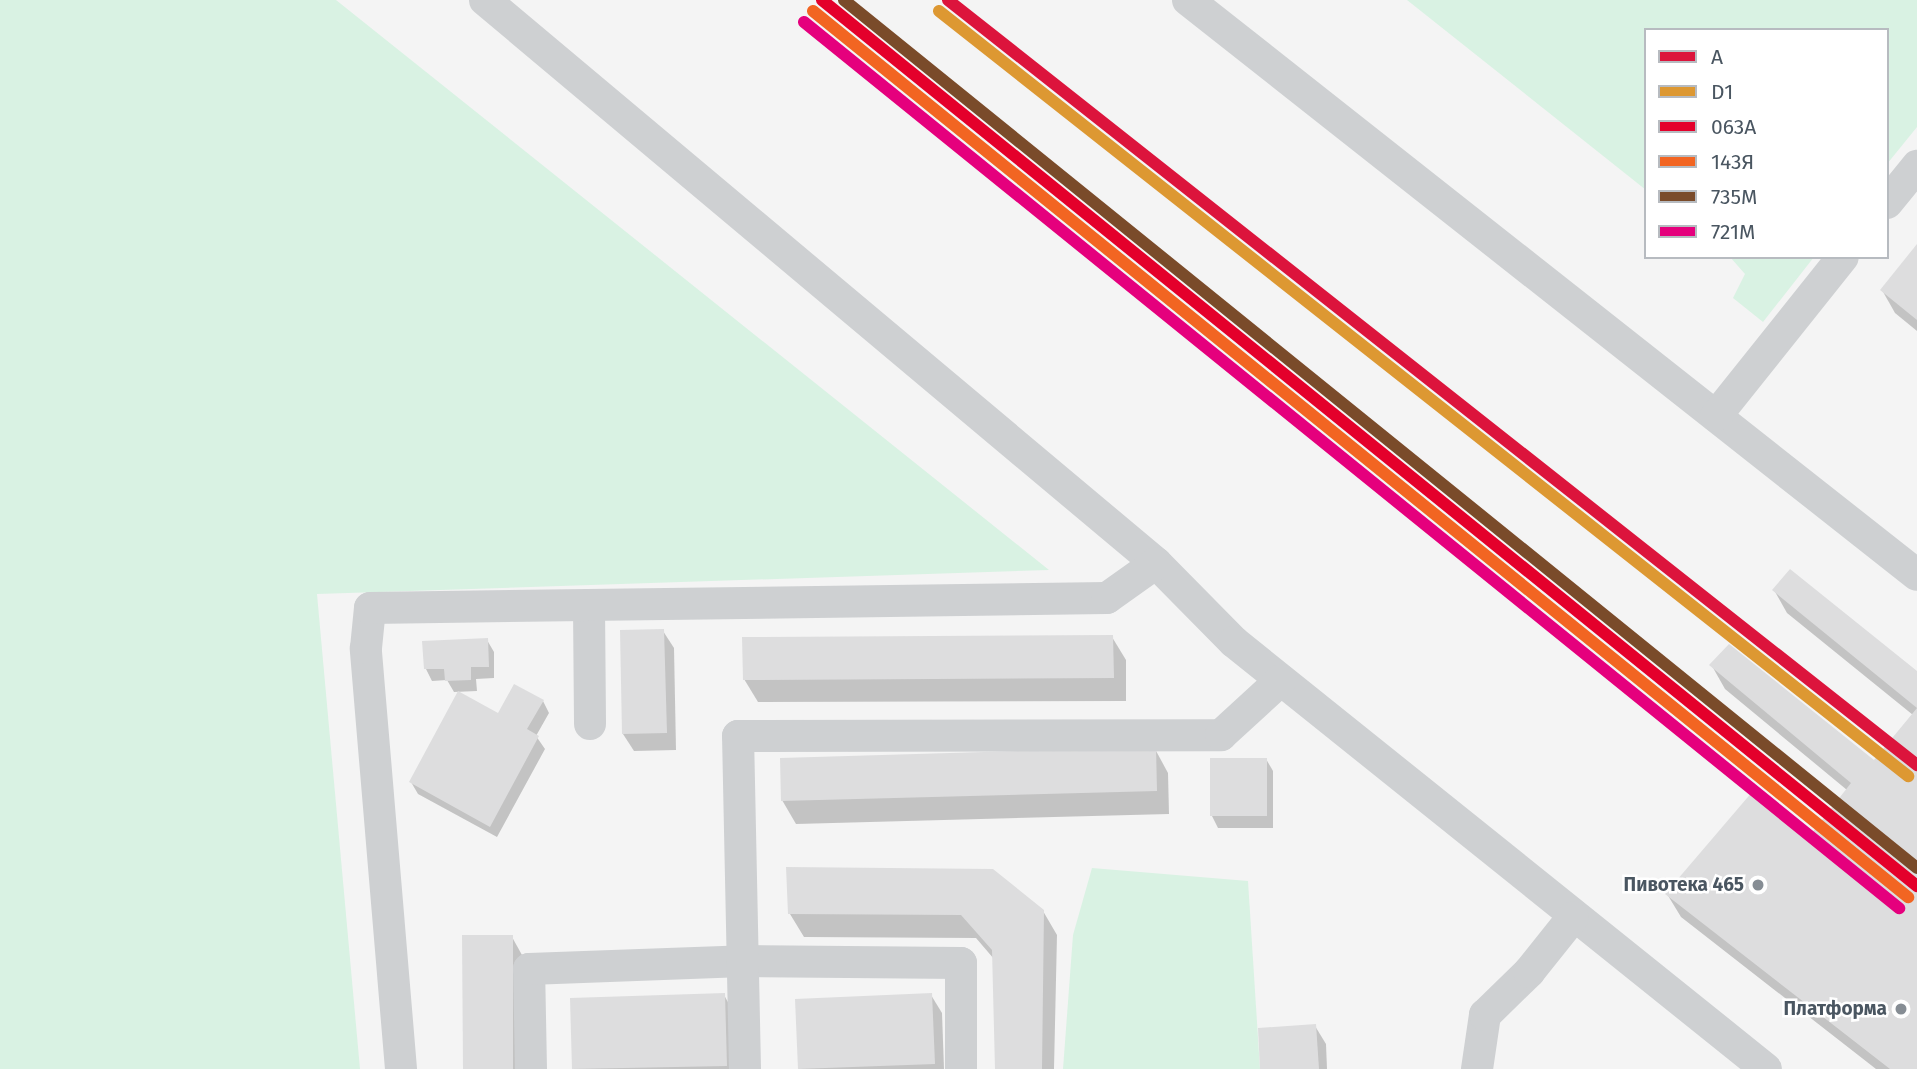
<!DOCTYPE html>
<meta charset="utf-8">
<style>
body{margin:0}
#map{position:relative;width:1917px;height:1069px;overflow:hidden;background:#f4f4f4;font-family:"Fira Sans",sans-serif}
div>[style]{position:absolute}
.green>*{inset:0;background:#d9f2e3}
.shadow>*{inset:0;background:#0003}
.building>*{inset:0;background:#ddddde}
.minor>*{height:32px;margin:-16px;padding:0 16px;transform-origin:16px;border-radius:16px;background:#ced0d2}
.rail-1>*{height:12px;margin:-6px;padding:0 6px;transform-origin:6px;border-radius:6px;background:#dc143c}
.rail-2>*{height:12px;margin:-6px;padding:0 6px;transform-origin:6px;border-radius:6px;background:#dd9832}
.rail-3>*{height:12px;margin:-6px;padding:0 6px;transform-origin:6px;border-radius:6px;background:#e4002b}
.rail-4>*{height:12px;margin:-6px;padding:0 6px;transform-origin:6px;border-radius:6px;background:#f26522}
.rail-5>*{height:12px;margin:-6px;padding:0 6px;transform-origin:6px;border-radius:6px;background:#7a4b2a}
.rail-6>*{height:12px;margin:-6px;padding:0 6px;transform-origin:6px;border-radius:6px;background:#e5007d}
.dots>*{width:19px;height:19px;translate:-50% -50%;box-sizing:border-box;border:4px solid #fff;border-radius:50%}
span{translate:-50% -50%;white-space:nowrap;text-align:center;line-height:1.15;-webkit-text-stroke:5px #fff;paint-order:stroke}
.poi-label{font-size:19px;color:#4a5661;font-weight:700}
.right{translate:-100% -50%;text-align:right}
.legend{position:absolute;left:1644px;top:28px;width:245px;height:231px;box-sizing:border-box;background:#fff;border:2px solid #b7bbc0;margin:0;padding:9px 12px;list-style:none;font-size:21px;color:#4a5661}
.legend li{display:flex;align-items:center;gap:14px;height:35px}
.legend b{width:35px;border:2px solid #b7bbc0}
</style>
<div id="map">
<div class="green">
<i style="clip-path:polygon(0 0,336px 0,1049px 570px,317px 594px,360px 1069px,0 1069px)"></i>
<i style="clip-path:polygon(1407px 0,1917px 0,1917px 127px,1887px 164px,1887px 30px,1646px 30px,1646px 190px)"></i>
<i style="clip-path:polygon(1730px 257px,1814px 257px,1763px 322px,1733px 298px,1745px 274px)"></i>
<i style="clip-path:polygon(1092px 868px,1248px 881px,1260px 1069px,1063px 1069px,1073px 935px)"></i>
</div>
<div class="shadow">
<i style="clip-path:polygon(1917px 247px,1917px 331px,1895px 313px,1882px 290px)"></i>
<i style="clip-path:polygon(1774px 590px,1917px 673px,1917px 1069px,1876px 1069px,1681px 917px,1667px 894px,1811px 836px,1847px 790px,1725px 689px,1712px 666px,1874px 762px,1913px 715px,1787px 613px)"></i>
<i style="clip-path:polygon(663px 631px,674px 648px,676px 750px,634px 751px,623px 734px)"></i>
<i style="clip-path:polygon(1112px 637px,1126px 660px,1126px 701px,758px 702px,744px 679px)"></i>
<i style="clip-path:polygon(487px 640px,494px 652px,494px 678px,476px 679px,477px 691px,454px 692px,447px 680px,432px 681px,426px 669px)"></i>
<i style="clip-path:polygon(543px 701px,549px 713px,536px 736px,545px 749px,497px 837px,418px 794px,411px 782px,499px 715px)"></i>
<i style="clip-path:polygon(1155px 749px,1168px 773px,1169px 814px,796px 824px,782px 800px)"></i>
<i style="clip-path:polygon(1266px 759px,1273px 771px,1273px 828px,1218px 828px,1212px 816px)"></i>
<i style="clip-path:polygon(1043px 911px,1057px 935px,1054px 1069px,997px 1069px,994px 959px,976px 938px,804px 937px,790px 914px)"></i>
<i style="clip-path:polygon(512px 937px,522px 955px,523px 1069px,465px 1069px)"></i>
<i style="clip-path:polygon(724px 995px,734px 1013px,736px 1069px,574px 1069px,571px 1000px)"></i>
<i style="clip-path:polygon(931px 995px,942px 1013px,944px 1069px,799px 1069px,796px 1001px)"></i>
<i style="clip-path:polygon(1315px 1026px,1326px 1044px,1327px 1069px,1262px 1069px)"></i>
</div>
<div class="building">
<i style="clip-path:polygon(1917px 244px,1917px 320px,1880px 290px)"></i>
<i style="clip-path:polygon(1790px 569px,1917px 671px,1917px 1069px,1890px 1069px,1665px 894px,1753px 791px,1811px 834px,1851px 783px,1709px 665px,1729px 644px,1874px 760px,1917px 708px,1772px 590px)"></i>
<i style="clip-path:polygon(664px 629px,667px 733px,622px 734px,620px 630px)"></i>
<i style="clip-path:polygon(1113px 635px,1114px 678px,743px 680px,742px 637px)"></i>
<i style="clip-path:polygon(488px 638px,489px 667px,471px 667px,471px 680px,445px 681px,444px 669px,424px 669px,422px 641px)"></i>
<i style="clip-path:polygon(514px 684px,544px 700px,527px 729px,539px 736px,490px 827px,409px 782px,458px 691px,498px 713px)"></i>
<i style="clip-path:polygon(1156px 747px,1157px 791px,781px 801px,780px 758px)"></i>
<i style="clip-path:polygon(1210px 758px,1267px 758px,1267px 816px,1210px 816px)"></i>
<i style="clip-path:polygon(786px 867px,993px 869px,1044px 910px,1042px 1069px,995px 1069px,992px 950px,961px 915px,788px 914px)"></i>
<i style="clip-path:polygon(462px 935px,513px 935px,513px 1069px,463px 1069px)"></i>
<i style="clip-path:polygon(725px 993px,727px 1066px,572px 1069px,570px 998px)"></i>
<i style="clip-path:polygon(932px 993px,935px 1064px,798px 1069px,795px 999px)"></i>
<i style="clip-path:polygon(1316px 1024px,1319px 1069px,1260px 1069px,1258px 1028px)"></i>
</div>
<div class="minor">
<i style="left:485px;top:0;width:876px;rotate:40deg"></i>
<i style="left:1156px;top:563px;width:111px;rotate:45.4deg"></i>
<i style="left:1234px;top:642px;width:682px;rotate:38.75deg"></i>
<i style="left:1188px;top:0;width:928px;rotate:38.26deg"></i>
<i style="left:1887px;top:203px;width:48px;rotate:-51deg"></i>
<i style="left:1716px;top:416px;width:203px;rotate:-51.4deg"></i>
<i style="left:589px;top:607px;width:117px;rotate:89.5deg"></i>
<i style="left:401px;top:1069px;width:422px;rotate:-94.8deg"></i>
<i style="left:366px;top:648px;width:40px;rotate:-84.3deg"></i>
<i style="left:370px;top:608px;width:737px;rotate:-0.78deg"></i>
<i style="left:1107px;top:598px;width:60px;rotate:-35.5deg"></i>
<i style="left:531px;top:1069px;width:100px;rotate:-91.1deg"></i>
<i style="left:529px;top:969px;width:215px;rotate:-2.1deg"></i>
<i style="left:744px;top:961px;width:217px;rotate:0.5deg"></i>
<i style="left:961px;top:963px;width:106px;rotate:90deg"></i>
<i style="left:745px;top:1069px;width:333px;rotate:-91.2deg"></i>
<i style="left:738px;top:736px;width:483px;rotate:-0.1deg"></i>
<i style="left:1221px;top:735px;width:81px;rotate:-42.5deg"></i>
<i style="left:1477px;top:1069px;width:55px;rotate:-81.6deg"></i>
<i style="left:1485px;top:1015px;width:62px;rotate:-44.3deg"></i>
<i style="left:1529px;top:972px;width:70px;rotate:-51.3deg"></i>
</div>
<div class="rail-1">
<i style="left:948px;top:0;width:1235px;rotate:38.29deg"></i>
</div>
<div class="rail-2">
<i style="left:939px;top:11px;width:1235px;rotate:38.29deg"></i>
</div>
<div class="rail-3">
<i style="left:822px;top:0;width:1409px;rotate:38.98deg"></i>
</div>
<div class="rail-4">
<i style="left:813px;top:11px;width:1409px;rotate:38.98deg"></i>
</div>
<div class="rail-5">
<i style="left:844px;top:0;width:1380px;rotate:38.97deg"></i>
</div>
<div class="rail-6">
<i style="left:804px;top:22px;width:1409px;rotate:38.98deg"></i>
</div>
<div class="dots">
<i style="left:1758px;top:885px;background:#868d94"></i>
<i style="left:1901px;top:1009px;background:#868d94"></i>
</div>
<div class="poi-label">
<span class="right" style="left:1744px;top:885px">Пивотека 465</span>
<span class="right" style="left:1887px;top:1009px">Платформа</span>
</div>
<ul class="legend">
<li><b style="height:9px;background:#dc143c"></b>A</li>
<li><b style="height:9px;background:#dd9832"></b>D1</li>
<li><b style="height:9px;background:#e4002b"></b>063А</li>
<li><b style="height:9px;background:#f26522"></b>143Я</li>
<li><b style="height:9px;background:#7a4b2a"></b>735М</li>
<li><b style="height:9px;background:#e5007d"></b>721М</li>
</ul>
</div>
